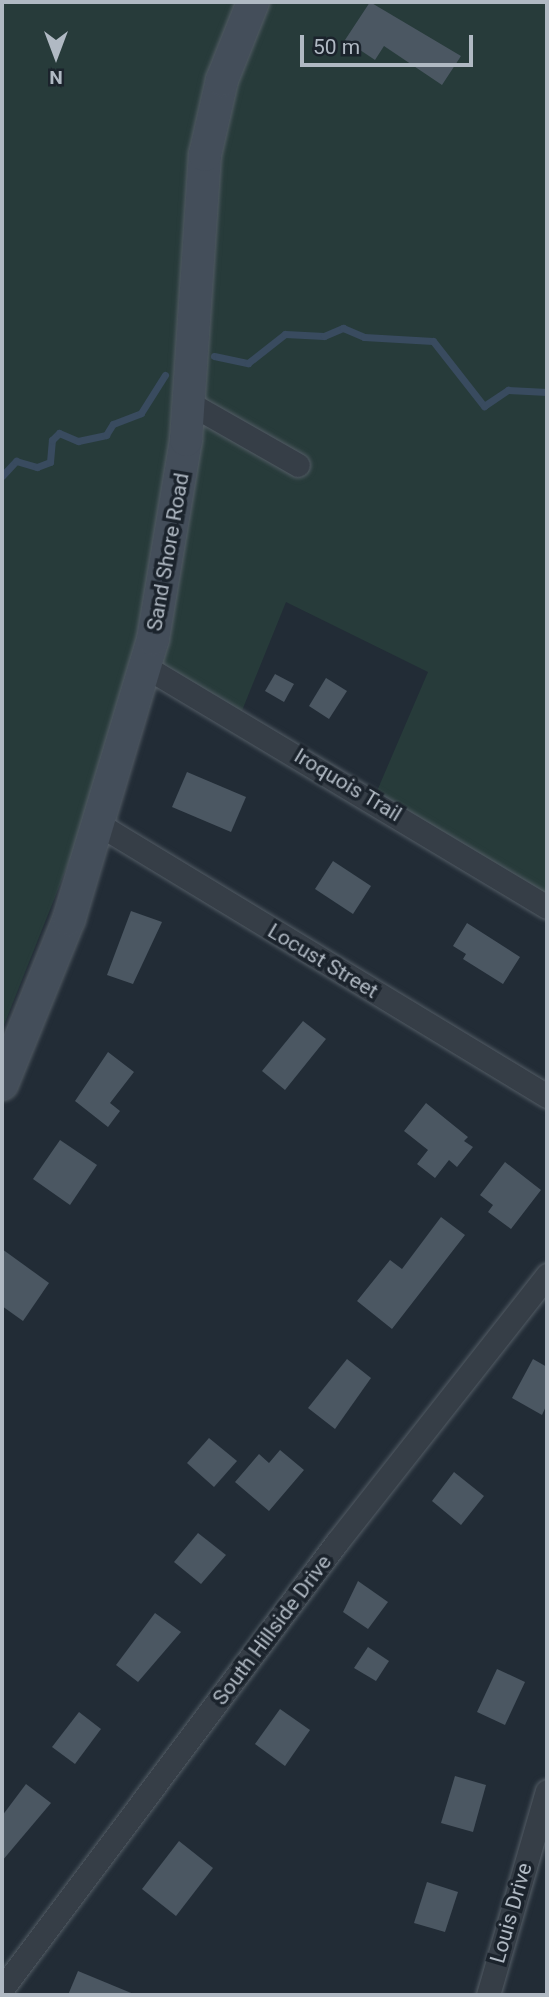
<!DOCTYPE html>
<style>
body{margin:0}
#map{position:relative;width:549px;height:1997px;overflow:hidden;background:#222c36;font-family:Roboto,sans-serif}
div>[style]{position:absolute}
.green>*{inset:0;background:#273b3a}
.stream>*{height:7px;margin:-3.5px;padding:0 3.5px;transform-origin:3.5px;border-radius:3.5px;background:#394b5f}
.building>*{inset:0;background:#4b5762}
.roads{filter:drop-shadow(0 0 2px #535c65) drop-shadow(0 0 2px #535c65)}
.street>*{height:23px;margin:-11.5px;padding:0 11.5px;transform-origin:11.5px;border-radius:11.5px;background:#363e47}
.secondary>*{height:32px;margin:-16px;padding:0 16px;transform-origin:16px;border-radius:16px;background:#444e5a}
span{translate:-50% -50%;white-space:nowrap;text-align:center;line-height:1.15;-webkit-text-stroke:7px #1b232c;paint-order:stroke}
.street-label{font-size:21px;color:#b0b9c3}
.frame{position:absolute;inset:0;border:4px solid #b0b9c3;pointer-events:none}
.north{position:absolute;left:21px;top:21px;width:70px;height:70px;-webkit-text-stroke:5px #1b232c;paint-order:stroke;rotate:180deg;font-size:19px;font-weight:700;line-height:28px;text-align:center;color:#b0b9c3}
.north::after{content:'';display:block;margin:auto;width:24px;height:32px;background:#b0b9c3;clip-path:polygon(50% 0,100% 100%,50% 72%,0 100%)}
.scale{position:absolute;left:300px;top:35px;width:173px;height:32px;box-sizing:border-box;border:4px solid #b0b9c3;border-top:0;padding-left:9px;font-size:21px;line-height:24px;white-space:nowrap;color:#b0b9c3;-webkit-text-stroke:5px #1b232c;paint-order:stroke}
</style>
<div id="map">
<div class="green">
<i style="clip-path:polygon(2px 2px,547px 2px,547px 906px,374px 798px,428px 672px,286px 602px,239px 718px,144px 674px,2px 1030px)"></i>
</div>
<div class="stream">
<i style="left:214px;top:356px;width:35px;rotate:12deg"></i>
<i style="left:248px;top:363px;width:47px;rotate:-38.1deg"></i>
<i style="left:285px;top:334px;width:39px;rotate:3deg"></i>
<i style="left:324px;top:336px;width:21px;rotate:-23deg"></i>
<i style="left:343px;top:328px;width:23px;rotate:23deg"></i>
<i style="left:364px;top:337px;width:69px;rotate:3.3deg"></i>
<i style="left:433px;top:341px;width:83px;rotate:51.9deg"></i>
<i style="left:484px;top:406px;width:29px;rotate:-34deg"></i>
<i style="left:508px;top:390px;width:39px;rotate:3deg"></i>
<i style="left:2px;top:476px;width:21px;rotate:-47deg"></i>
<i style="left:16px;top:461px;width:22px;rotate:16deg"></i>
<i style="left:37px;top:467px;width:14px;rotate:-21deg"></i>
<i style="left:50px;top:462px;width:22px;rotate:-85deg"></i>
<i style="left:52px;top:440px;width:10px;rotate:-45deg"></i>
<i style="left:59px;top:433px;width:21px;rotate:23deg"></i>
<i style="left:78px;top:441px;width:29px;rotate:-12deg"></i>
<i style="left:106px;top:435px;width:13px;rotate:-58deg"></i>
<i style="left:113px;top:424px;width:30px;rotate:-21deg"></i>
<i style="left:141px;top:413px;width:45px;rotate:-57.7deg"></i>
</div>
<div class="building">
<i style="clip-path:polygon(370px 2px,461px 56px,442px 85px,384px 46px,375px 60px,345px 40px)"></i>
<i style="clip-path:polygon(275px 674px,294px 684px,284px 702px,265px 691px)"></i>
<i style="clip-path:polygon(326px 678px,347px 691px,329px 719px,309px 706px)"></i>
<i style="clip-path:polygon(187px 772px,246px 797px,231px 832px,172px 807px)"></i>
<i style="clip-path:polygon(333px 861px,371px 886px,353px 914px,315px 889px)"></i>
<i style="clip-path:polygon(131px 911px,162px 922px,133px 984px,107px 975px)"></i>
<i style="clip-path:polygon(467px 923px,520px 957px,503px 984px,463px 959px,466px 954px,453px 946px)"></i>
<i style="clip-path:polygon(303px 1021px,326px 1039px,285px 1090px,262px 1071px)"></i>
<i style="clip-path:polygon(108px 1052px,134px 1072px,110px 1103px,120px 1111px,108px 1127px,75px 1101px)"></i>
<i style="clip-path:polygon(426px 1103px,468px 1137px,464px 1141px,473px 1147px,457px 1167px,449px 1160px,435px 1178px,417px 1164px,428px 1150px,404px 1131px)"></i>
<i style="clip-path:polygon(60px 1140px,97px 1165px,70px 1205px,33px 1179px)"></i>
<i style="clip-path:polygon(505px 1162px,541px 1190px,511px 1229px,488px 1212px,493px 1205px,480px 1195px)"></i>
<i style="clip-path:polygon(441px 1217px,465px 1235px,392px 1329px,357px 1301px,390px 1260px,402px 1269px)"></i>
<i style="clip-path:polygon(2px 1249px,49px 1283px,23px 1321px,2px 1306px)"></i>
<i style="clip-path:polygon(347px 1359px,371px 1378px,335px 1429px,308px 1408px)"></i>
<i style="clip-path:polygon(533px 1359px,547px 1367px,547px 1404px,542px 1415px,512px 1398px)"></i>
<i style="clip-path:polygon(209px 1438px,237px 1461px,214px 1487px,187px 1463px)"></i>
<i style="clip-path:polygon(280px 1450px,304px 1470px,269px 1511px,235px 1482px,259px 1454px,269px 1463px)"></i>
<i style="clip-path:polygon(454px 1472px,484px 1496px,461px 1525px,432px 1501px)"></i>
<i style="clip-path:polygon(198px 1533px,226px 1555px,201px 1584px,174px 1562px)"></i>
<i style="clip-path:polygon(358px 1581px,388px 1602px,368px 1629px,343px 1612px)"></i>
<i style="clip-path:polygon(155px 1613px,181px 1632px,138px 1682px,116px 1665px)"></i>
<i style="clip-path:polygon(368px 1647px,389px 1661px,376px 1681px,354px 1668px)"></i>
<i style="clip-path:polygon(497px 1669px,525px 1682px,505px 1725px,477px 1712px)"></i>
<i style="clip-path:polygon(280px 1709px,310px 1730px,285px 1766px,255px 1744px)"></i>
<i style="clip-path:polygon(79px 1712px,101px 1729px,75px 1764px,52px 1747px)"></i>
<i style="clip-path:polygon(455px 1776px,486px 1785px,473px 1832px,441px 1823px)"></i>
<i style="clip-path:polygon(26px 1784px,51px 1803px,2px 1861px,2px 1816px)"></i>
<i style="clip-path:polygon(179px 1841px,213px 1868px,176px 1916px,142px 1889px)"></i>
<i style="clip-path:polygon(427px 1882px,458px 1892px,445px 1932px,414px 1923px)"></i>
<i style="clip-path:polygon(78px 1971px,136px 1995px,68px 1995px)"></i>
</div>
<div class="roads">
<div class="street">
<i style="left:189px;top:403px;width:125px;rotate:29.6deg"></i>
<i style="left:146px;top:667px;width:467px;rotate:30.9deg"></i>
<i style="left:100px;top:825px;width:523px;rotate:31.23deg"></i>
<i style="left:2px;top:1989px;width:559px;rotate:-53.15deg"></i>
<i style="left:337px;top:1542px;width:340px;rotate:-51.8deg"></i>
<i style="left:488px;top:1995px;width:212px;rotate:-73.9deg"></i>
</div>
<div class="secondary">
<i style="left:2px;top:1084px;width:178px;rotate:-67.9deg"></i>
<i style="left:69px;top:919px;width:292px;rotate:-73.3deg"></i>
<i style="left:153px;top:639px;width:202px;rotate:-80.6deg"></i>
<i style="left:186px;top:440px;width:286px;rotate:-86.2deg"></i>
<i style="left:205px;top:155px;width:77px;rotate:-77.2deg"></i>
<i style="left:222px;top:80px;width:84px;rotate:-68.3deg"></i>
</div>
</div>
<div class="street-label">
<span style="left:168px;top:552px;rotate:-80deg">Sand Shore Road</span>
<span style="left:348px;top:785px;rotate:31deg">Iroquois Trail</span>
<span style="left:323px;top:961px;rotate:31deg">Locust Street</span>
<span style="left:272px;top:1630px;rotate:-53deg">South Hillside Drive</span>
<span style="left:511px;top:1913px;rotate:-74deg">Louis Drive</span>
</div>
<div class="frame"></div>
<div class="north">N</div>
<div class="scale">50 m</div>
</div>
